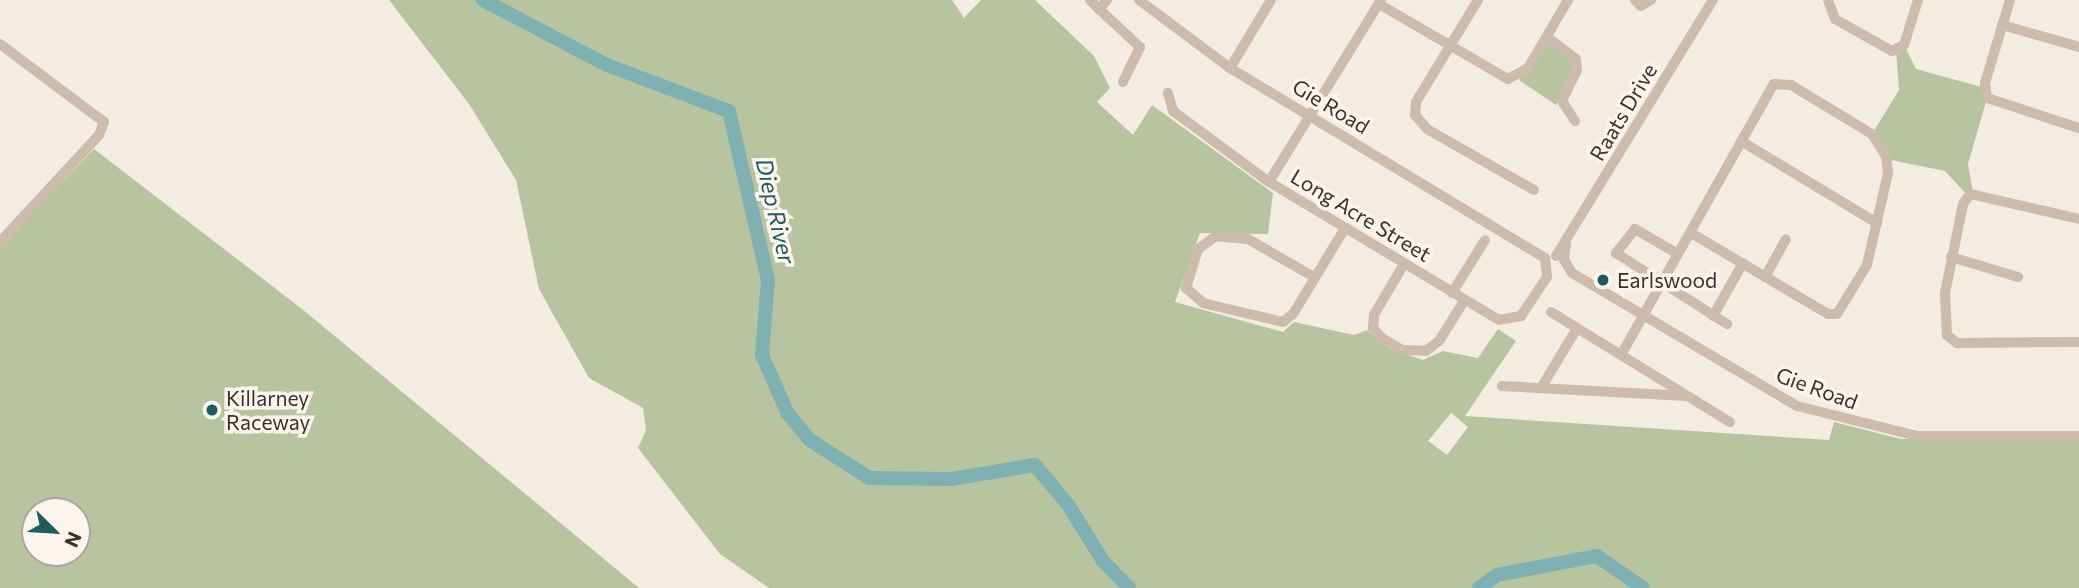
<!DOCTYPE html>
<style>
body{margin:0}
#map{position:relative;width:2079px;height:588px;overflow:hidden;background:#f4ebe1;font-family:Commissioner,sans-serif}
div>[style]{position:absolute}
.green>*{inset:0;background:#b8c4a0}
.river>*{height:14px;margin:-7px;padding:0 7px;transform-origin:7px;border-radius:7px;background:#7fb0b2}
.minor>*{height:10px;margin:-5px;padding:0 5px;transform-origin:5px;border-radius:5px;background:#cdbbac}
.dots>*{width:19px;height:19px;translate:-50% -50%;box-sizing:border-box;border:4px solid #fbf5ee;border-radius:50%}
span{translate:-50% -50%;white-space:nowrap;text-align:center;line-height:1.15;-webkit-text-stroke:7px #fbf5ee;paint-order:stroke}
.street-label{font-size:21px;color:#3b302b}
.poi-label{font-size:21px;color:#3b302b}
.left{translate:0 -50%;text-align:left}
.water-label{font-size:23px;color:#1f5a5e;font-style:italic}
.north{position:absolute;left:21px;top:497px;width:70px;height:70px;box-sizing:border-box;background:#fbf5ee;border:2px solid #aea6a0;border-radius:50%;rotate:114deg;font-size:19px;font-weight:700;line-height:28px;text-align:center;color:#3b302b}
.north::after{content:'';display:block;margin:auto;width:24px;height:32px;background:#1f5a5e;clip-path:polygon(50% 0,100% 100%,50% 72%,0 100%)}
</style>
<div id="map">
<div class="green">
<i style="clip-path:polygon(evenodd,389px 0,952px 0,964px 18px,981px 0,1035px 0,1094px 56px,1110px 88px,1097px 102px,1133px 135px,1152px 105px,1273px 193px,1268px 234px,1200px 233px,1175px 302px,1283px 332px,1294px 322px,1354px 335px,1367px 330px,1390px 349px,1423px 360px,1443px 351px,1478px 358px,1498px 329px,1516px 341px,1465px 416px,1829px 440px,1834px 422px,1901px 439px,2079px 439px,2079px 588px,769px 588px,720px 554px,638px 448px,646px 430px,643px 408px,589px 378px,539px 289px,516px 180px,469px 104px,389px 0,1451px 413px,1468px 427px,1447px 455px,1428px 441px,1451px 413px)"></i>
<i style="clip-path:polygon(1546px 38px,1570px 53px,1576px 73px,1556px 105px,1519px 80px)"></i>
<i style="clip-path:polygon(1904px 45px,1916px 69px,1985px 88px,1987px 98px,1968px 164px,1973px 193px,1968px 196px,1945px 171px,1886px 159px,1872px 134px,1899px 90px,1896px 50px)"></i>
<i style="clip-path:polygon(evenodd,94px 149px,302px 309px,639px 588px,0 588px,0 247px,94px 149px,35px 511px,77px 511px,77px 553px,35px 553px,35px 511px)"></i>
</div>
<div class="river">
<i style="left:483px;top:0;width:140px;rotate:27.7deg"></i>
<i style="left:607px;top:65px;width:130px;rotate:20.7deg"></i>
<i style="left:729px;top:111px;width:173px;rotate:77deg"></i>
<i style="left:768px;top:280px;width:75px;rotate:94.6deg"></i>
<i style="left:762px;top:355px;width:64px;rotate:66.2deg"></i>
<i style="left:788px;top:414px;width:34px;rotate:50deg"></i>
<i style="left:810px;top:440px;width:70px;rotate:32.8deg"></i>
<i style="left:869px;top:478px;width:82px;rotate:0.7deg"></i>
<i style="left:951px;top:479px;width:85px;rotate:-9.5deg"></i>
<i style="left:1035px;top:465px;width:53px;rotate:50.3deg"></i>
<i style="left:1069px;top:506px;width:65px;rotate:58.3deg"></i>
<i style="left:1103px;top:561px;width:37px;rotate:46deg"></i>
<i style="left:1479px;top:588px;width:22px;rotate:-36deg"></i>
<i style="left:1497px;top:575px;width:102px;rotate:-10.8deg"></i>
<i style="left:1597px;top:556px;width:56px;rotate:34.8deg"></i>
</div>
<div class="minor">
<i style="left:1090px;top:0;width:13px;rotate:45deg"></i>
<i style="left:1107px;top:0;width:12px;rotate:132deg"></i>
<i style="left:1099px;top:9px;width:56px;rotate:42.8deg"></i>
<i style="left:1140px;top:47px;width:39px;rotate:116deg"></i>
<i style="left:1139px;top:0;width:114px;rotate:36.8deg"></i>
<i style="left:1230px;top:68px;width:368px;rotate:31.1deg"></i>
<i style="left:1545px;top:258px;width:19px;rotate:84deg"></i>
<i style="left:1547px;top:277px;width:47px;rotate:123.7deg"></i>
<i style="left:1521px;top:316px;width:22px;rotate:170deg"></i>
<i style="left:1499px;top:320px;width:268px;rotate:-149deg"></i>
<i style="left:1269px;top:182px;width:119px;rotate:-143.5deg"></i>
<i style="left:1173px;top:111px;width:19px;rotate:-106deg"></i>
<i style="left:1478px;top:0;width:119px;rotate:121.3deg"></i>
<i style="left:1416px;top:102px;width:13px;rotate:94deg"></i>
<i style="left:1415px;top:115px;width:18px;rotate:49deg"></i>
<i style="left:1427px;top:129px;width:123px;rotate:29.7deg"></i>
<i style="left:1635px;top:0;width:8px;rotate:45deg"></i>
<i style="left:1641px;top:6px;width:12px;rotate:-31deg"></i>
<i style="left:1828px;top:0;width:20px;rotate:70deg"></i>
<i style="left:1835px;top:19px;width:65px;rotate:29.3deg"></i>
<i style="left:1892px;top:51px;width:13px;rotate:-27deg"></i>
<i style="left:1904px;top:45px;width:47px;rotate:-72.7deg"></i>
<i style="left:2010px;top:0;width:87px;rotate:106.8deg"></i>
<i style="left:1985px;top:83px;width:15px;rotate:82deg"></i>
<i style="left:1987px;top:98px;width:97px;rotate:18.1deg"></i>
<i style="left:1379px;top:4px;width:149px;rotate:30.2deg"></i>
<i style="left:1508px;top:79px;width:23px;rotate:-29deg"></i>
<i style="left:1528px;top:68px;width:79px;rotate:-59.5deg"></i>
<i style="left:2002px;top:25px;width:80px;rotate:15.9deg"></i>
<i style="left:1547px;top:37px;width:36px;rotate:37deg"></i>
<i style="left:1576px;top:59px;width:11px;rotate:85deg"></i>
<i style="left:1577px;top:70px;width:34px;rotate:116deg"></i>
<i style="left:1562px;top:101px;width:24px;rotate:57deg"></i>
<i style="left:0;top:44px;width:130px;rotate:36.9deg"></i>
<i style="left:104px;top:122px;width:14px;rotate:111deg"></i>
<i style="left:99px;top:135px;width:146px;rotate:132.8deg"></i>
<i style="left:1230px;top:68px;width:79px;rotate:-58.9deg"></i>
<i style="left:1741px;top:141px;width:159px;rotate:31.1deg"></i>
<i style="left:1269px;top:182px;width:214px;rotate:-58.4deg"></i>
<i style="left:2079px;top:219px;width:112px;rotate:-167.1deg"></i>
<i style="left:1970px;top:194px;width:12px;rotate:125deg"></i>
<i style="left:1963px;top:204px;width:91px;rotate:101.4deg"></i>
<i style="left:1945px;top:293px;width:42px;rotate:87.3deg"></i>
<i style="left:1947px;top:335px;width:13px;rotate:39deg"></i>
<i style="left:1957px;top:343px;width:122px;rotate:-0.5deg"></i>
<i style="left:1566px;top:244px;width:16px;rotate:97deg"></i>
<i style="left:1564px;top:260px;width:15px;rotate:58deg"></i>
<i style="left:1572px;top:273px;width:261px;rotate:30.6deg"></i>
<i style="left:1797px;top:406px;width:124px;rotate:14deg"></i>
<i style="left:1917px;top:436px;width:162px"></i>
<i style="left:1678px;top:254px;width:50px;rotate:-149.8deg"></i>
<i style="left:1635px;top:229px;width:31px;rotate:128deg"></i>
<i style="left:1616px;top:253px;width:132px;rotate:32.6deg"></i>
<i style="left:1556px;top:256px;width:300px;rotate:-58.5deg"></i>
<i style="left:1951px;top:257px;width:70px;rotate:16.6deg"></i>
<i style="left:1404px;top:264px;width:59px;rotate:120.5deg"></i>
<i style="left:1374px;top:315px;width:13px;rotate:94deg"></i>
<i style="left:1373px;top:328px;width:13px;rotate:48deg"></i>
<i style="left:1382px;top:338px;width:23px;rotate:31deg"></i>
<i style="left:1402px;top:350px;width:24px;rotate:2deg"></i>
<i style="left:1426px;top:351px;width:16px;rotate:-38deg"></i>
<i style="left:1439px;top:341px;width:47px;rotate:-58deg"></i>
<i style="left:1314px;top:277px;width:76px;rotate:-150.1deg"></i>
<i style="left:1248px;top:239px;width:32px;rotate:-175deg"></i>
<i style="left:1216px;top:236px;width:22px;rotate:144deg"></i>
<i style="left:1198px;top:249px;width:41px;rotate:107.1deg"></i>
<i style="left:1186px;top:288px;width:23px;rotate:41deg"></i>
<i style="left:1203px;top:303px;width:82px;rotate:13.4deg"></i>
<i style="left:1283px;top:322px;width:13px;rotate:-39deg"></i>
<i style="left:1293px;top:314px;width:100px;rotate:-58.8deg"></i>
<i style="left:1765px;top:277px;width:43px;rotate:-61.1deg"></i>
<i style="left:1452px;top:293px;width:62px;rotate:-58.1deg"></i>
<i style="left:1551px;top:312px;width:210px;rotate:31.6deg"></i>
<i style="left:1713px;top:316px;width:61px;rotate:-60.5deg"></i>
<i style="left:1621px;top:355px;width:311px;rotate:-60.6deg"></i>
<i style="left:1774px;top:84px;width:17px;rotate:3deg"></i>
<i style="left:1791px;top:85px;width:95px;rotate:31.2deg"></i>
<i style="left:1872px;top:134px;width:26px;rotate:58deg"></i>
<i style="left:1886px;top:156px;width:17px;rotate:83deg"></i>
<i style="left:1888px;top:173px;width:94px;rotate:102.9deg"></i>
<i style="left:1867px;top:265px;width:57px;rotate:121.5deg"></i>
<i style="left:1837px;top:314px;width:9px;rotate:180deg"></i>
<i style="left:1828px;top:314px;width:159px;rotate:-149.4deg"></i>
<i style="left:1502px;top:386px;width:185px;rotate:3.1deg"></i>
<i style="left:1541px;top:388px;width:70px;rotate:-59deg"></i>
</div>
<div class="dots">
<i style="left:1603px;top:280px;background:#1f5a5e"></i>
<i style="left:212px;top:410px;background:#1f5a5e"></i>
</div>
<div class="street-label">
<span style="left:1331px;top:106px;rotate:31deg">Gie Road</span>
<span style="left:1623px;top:112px;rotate:-59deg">Raats Drive</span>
<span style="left:1361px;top:215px;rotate:31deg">Long Acre Street</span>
<span style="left:1817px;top:388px;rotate:20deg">Gie Road</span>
</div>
<div class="poi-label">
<span class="left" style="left:1617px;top:280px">Earlswood</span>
<span class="left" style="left:226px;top:410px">Killarney<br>Raceway</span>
</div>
<div class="water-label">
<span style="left:776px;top:211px;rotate:77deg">Diep River</span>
</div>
<div class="north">N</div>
</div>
